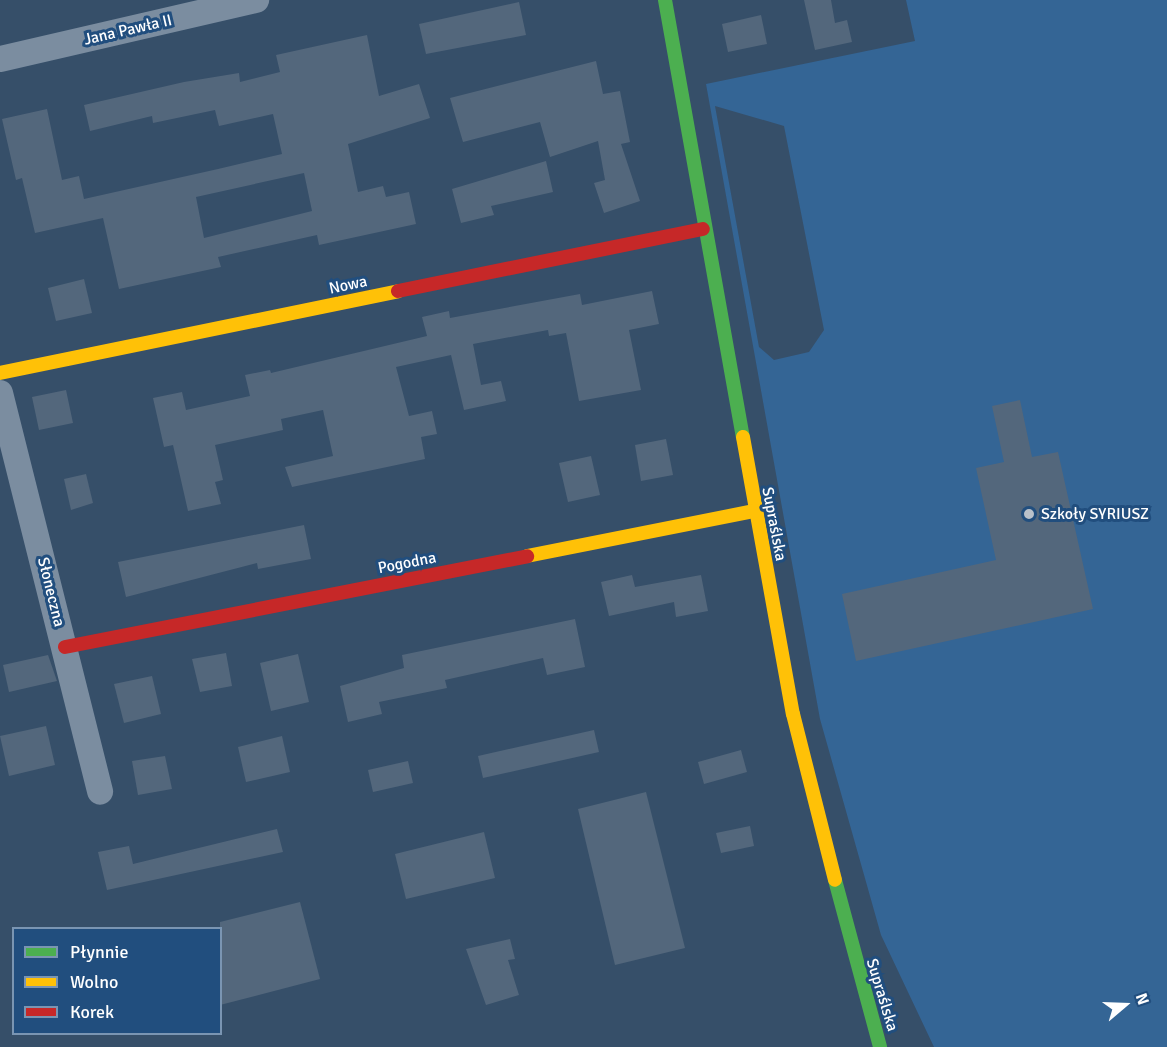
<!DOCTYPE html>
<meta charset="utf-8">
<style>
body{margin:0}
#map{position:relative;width:1167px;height:1047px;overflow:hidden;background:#364f69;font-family:Signika,sans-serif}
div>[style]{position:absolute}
.green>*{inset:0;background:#346595}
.building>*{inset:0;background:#53677c}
.street>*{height:26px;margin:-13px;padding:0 13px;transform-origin:13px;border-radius:13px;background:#7b8da0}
.fast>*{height:14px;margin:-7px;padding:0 7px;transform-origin:7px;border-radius:7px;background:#4caf50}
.slow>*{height:14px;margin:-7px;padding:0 7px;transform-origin:7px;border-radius:7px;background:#ffc107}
.jam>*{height:14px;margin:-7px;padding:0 7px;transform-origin:7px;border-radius:7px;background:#c62828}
.dots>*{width:16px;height:16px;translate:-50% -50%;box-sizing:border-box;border:3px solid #214e7e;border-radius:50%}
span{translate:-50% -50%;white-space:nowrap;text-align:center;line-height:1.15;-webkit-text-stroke:6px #214e7e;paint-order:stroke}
.street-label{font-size:16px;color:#fff}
.poi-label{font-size:16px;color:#fff}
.left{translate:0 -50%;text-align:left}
.legend{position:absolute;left:12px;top:927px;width:210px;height:108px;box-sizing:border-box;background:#214e7e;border:2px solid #7a95b2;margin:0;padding:8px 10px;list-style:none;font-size:18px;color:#fff}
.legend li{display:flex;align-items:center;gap:12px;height:30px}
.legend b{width:30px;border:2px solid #7a95b2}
.north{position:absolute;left:1095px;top:975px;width:60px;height:60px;-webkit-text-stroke:4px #214e7e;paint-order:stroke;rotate:71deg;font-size:16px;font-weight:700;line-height:24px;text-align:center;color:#fff}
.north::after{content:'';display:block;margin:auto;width:21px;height:27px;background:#fff;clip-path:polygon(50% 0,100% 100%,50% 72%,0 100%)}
</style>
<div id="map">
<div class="green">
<i style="clip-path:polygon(evenodd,906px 0,1167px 0,1167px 1047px,934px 1047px,881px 935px,820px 719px,706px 84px,915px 41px,906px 0,715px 106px,784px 126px,824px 330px,809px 352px,774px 360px,759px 347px,715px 106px)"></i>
</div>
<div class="building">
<i style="clip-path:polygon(804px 0,831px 0,835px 23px,847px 20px,852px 42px,815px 50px)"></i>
<i style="clip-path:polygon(519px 2px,526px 35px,426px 54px,419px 24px)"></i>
<i style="clip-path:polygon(761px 15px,767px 44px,728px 52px,722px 24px)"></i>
<i style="clip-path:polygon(evenodd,367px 35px,379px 96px,419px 84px,430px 118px,348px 144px,358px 192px,383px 186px,386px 197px,409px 192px,416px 224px,319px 245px,317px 235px,218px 257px,221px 267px,119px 289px,103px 218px,35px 233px,22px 178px,16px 180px,2px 119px,47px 109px,62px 180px,79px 176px,84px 199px,218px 169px,282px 154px,273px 114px,219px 126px,215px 110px,153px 123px,152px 116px,90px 131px,84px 105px,184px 82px,239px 73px,240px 82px,280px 72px,276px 55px,367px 35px,304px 173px,312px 211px,204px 238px,196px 197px,304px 173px)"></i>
<i style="clip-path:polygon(596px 61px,603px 94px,620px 91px,630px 142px,621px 144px,640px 201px,604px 213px,594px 183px,605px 180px,598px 141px,550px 157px,540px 122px,463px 142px,450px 98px)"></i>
<i style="clip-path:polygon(546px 161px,553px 192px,491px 206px,494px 215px,461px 223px,452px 189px)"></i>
<i style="clip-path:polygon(84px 279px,92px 313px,56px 321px,48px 288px)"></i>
<i style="clip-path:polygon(652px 291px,659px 324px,629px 330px,641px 390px,579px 401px,566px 333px,549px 336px,548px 330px,473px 344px,481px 385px,501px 381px,506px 401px,464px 410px,451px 355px,396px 367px,409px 416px,432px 411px,437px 434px,421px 437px,425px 459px,292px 487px,285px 467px,333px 456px,323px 410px,281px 419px,283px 430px,215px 445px,223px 480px,215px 482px,221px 504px,188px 511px,173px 445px,164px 447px,153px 398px,182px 392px,186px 410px,250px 396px,245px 375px,270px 370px,271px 373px,427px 336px,422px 317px,449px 311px,450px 318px,580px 294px,582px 305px)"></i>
<i style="clip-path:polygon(66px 390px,73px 423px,39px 430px,32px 397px)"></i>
<i style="clip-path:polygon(1020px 400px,1032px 457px,1058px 452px,1093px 609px,856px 661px,842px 594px,996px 560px,976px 468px,1004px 462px,992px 406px)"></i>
<i style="clip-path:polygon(666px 439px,673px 475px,641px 481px,635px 445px)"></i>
<i style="clip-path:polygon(591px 456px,600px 495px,568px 502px,559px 463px)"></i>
<i style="clip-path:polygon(86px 474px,93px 503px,71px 510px,64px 479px)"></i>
<i style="clip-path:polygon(304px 525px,311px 559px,258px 569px,257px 563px,126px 597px,118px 562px)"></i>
<i style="clip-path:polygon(632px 575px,635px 587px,701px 575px,708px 611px,676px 617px,674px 602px,609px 616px,601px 582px)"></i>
<i style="clip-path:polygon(575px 619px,585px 667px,547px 675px,543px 658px,445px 680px,447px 688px,379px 702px,382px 714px,348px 722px,340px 686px,404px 668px,402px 655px)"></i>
<i style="clip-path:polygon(226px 653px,232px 686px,200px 692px,192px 659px)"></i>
<i style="clip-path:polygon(298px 654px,309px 702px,271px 711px,260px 663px)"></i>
<i style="clip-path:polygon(48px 655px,57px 681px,9px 692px,3px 665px)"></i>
<i style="clip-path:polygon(152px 676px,161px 714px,124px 723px,114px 684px)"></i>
<i style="clip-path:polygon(46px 726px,55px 765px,9px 776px,0 736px)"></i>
<i style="clip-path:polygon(594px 730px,599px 752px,483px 778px,478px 756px)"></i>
<i style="clip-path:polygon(282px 736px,290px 772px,246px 782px,238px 747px)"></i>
<i style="clip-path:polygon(741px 750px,747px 772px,704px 784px,698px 762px)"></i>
<i style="clip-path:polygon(165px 756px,172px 789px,138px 795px,132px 761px)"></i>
<i style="clip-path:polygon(408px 761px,413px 783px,373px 792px,368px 770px)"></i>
<i style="clip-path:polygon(646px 792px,685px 948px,615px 965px,578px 809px)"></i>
<i style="clip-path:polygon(750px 826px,754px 846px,721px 853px,716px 833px)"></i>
<i style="clip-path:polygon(277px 829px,283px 852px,107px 890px,98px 852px,129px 846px,133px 864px)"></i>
<i style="clip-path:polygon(484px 832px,495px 878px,406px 899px,395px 854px)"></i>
<i style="clip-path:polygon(300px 902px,320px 979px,220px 1005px,220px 922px)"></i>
<i style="clip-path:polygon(510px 939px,515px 959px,508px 960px,519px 995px,486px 1005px,466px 949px)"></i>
</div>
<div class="street">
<i style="left:0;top:59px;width:263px;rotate:-13deg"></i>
<i style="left:0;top:393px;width:411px;rotate:75.9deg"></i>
</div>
<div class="fast">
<i style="left:665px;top:0;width:444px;rotate:79.9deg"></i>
<i style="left:835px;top:880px;width:173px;rotate:74.9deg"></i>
</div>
<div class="slow">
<i style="left:0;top:373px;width:406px;rotate:-11.6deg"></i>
<i style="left:743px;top:437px;width:281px;rotate:79.8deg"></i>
<i style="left:793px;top:714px;width:171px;rotate:75.8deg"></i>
<i style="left:527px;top:556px;width:232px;rotate:-11.2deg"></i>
</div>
<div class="jam">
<i style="left:398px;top:291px;width:311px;rotate:-11.5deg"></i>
<i style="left:65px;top:647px;width:471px;rotate:-11.1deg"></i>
</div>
<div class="dots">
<i style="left:1029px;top:514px;background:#b9c1ca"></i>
</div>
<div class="street-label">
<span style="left:128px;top:30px;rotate:-13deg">Jana Pawła II</span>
<span style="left:348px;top:285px;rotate:-12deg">Nowa</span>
<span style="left:774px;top:524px;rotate:79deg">Supraślska</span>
<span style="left:407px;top:563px;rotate:-11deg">Pogodna</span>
<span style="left:51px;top:592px;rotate:76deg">Słoneczna</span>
<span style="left:882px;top:995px;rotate:73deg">Supraślska</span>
</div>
<div class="poi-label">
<span class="left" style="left:1041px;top:514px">Szkoły SYRIUSZ</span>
</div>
<ul class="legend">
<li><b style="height:8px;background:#4caf50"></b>Płynnie</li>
<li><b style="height:8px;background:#ffc107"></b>Wolno</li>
<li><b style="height:8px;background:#c62828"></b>Korek</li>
</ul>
<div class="north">N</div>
</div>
